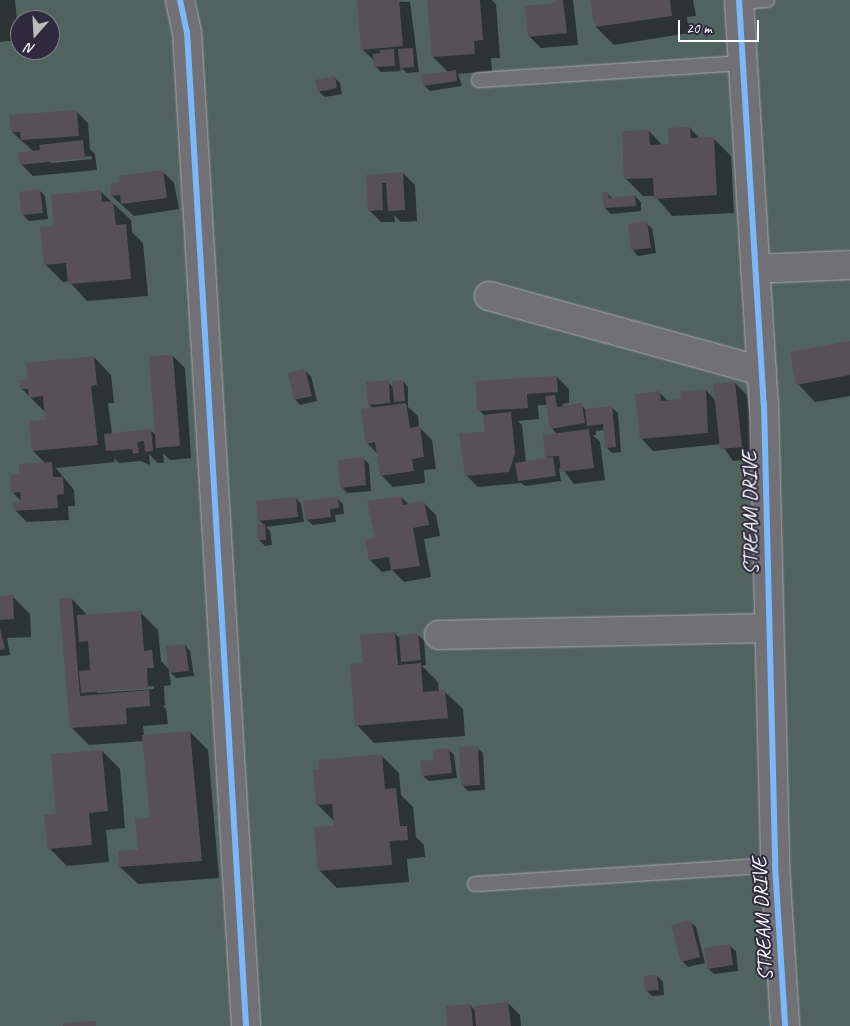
<!DOCTYPE html>
<style>
body{margin:0}
#map{position:relative;width:850px;height:1026px;overflow:hidden;background:#413c44;font-family:Caveat,sans-serif}
div>[style]{position:absolute}
.green>*{inset:0;background:#51635f}
.shadow>*{inset:0;background:#0007}
.building>*{inset:0;background:#575055}
.roads{filter:drop-shadow(0 0 1px #aaa7ab) drop-shadow(0 0 1px #aaa7ab)}
.service>*{height:14px;margin:-7px;padding:0 7px;transform-origin:7px;border-radius:7px;background:#717074}
.minor>*{height:28px;margin:-14px;padding:0 14px;transform-origin:14px;border-radius:14px;background:#717074}
.cycleway>*{height:6px;margin:-3px;padding:0 3px;transform-origin:3px;border-radius:3px;background:#7ab7fb}
span{translate:-50% -50%;white-space:nowrap;text-align:center;line-height:1.15;-webkit-text-stroke:4px #2f2a3d;paint-order:stroke}
.street-label{font-size:21px;color:#fff}
.north{position:absolute;left:10px;top:10px;width:50px;height:50px;box-sizing:border-box;background:#2f2a3d;border:1px solid #827f8b;border-radius:50%;rotate:199deg;font-size:14px;font-weight:700;line-height:20px;text-align:center;color:#fff}
.north::after{content:'';display:block;margin:auto;width:18px;height:22px;background:#bcbbbe;clip-path:polygon(50% 0,100% 100%,50% 72%,0 100%)}
.scale{position:absolute;left:678px;top:20px;width:81px;height:22px;box-sizing:border-box;border:2px solid #fff;border-top:0;padding-left:6px;font-size:15px;line-height:18px;white-space:nowrap;color:#fff;-webkit-text-stroke:4px #2f2a3d;paint-order:stroke}
</style>
<div id="map">
<div class="green">
<i style="clip-path:polygon(evenodd,0 0,850px 0,850px 1026px,0 1026px,0 0,20px 20px,50px 20px,50px 50px,20px 50px,20px 20px)"></i>
</div>
<div class="shadow">
<i style="clip-path:polygon(0 0,15px 0,19px 40px,0 42px)"></i>
<i style="clip-path:polygon(358px 0,410px 2px,419px 72px,407px 73px,400px 67px,401px 71px,381px 72px,375px 66px,375px 61px,362px 49px)"></i>
<i style="clip-path:polygon(429px 0,492px 0,496px 4px,500px 58px,491px 58px,492px 71px,458px 74px,462px 86px,430px 91px,424px 85px,448px 72px,433px 57px)"></i>
<i style="clip-path:polygon(557px 0,573px 0,578px 45px,541px 48px,529px 36px,558px 4px)"></i>
<i style="clip-path:polygon(592px 0,693px 0,696px 16px,687px 17px,689px 33px,614px 45px,596px 27px)"></i>
<i style="clip-path:polygon(334px 77px,340px 83px,342px 94px,325px 97px,319px 92px)"></i>
<i style="clip-path:polygon(evenodd,76px 111px,88px 123px,90px 149px,95px 154px,97px 170px,33px 176px,21px 164px,34px 152px,12px 132px,76px 111px,91px 156px,92px 159px,51px 163px,51px 160px,91px 156px)"></i>
<i style="clip-path:polygon(690px 128px,700px 139px,713px 138px,731px 156px,734px 213px,672px 216px,655px 196px,643px 196px,626px 179px,649px 131px,663px 146px,670px 145px)"></i>
<i style="clip-path:polygon(162px 171px,174px 183px,179px 209px,134px 216px,112px 196px)"></i>
<i style="clip-path:polygon(403px 173px,415px 185px,417px 221px,401px 222px,394px 215px,395px 222px,381px 222px,369px 210px,367px 176px)"></i>
<i style="clip-path:polygon(40px 191px,45px 196px,48px 219px,29px 221px,23px 215px)"></i>
<i style="clip-path:polygon(100px 191px,131px 220px,132px 232px,143px 243px,148px 296px,87px 301px,69px 281px,63px 282px,45px 264px,55px 227px)"></i>
<i style="clip-path:polygon(608px 194px,613px 199px,635px 196px,641px 202px,641px 211px,611px 214px,605px 208px)"></i>
<i style="clip-path:polygon(646px 223px,652px 228px,656px 253px,638px 256px,633px 250px)"></i>
<i style="clip-path:polygon(850px 342px,850px 396px,815px 402px,798px 384px)"></i>
<i style="clip-path:polygon(173px 356px,185px 368px,191px 458px,170px 460px,163px 453px,164px 463px,158px 463px,149px 454px,150px 465px,141px 461px,119px 463px,114px 458px,115px 462px,56px 468px,74px 490px,75px 506px,68px 506px,69px 520px,27px 522px,15px 510px,23px 503px,13px 493px,21px 476px,46px 464px,33px 451px,47px 421px,46px 413px,22px 389px,30px 380px,94px 357px,111px 375px,114px 403px,108px 403px,112px 434px,150px 430px,157px 436px)"></i>
<i style="clip-path:polygon(305px 371px,311px 376px,317px 401px,300px 405px,295px 399px)"></i>
<i style="clip-path:polygon(evenodd,557px 377px,569px 389px,569px 403px,562px 404px,566px 407px,581px 405px,586px 410px,612px 408px,618px 413px,621px 452px,612px 453px,606px 447px,605px 430px,596px 431px,596px 435px,593px 435px,600px 442px,605px 480px,574px 484px,562px 468px,559px 469px,561px 481px,525px 486px,521px 483px,478px 487px,466px 475px,487px 433px,485px 416px,479px 410px,557px 377px,538px 405px,548px 405px,552px 428px,557px 434px,547px 457px,549px 459px,526px 463px,522px 425px,518px 421px,539px 419px,538px 405px)"></i>
<i style="clip-path:polygon(403px 381px,408px 387px,408px 407px,418px 416px,419px 427px,432px 440px,436px 469px,424px 470px,425px 483px,393px 487px,381px 475px,378px 454px,367px 443px,373px 409px,369px 404px,388px 382px,394px 388px)"></i>
<i style="clip-path:polygon(735px 383px,747px 395px,754px 459px,733px 461px,721px 444px,653px 451px,642px 439px,659px 392px,668px 401px,682px 400px,706px 390px,716px 401px)"></i>
<i style="clip-path:polygon(363px 458px,369px 464px,371px 491px,347px 493px,342px 487px)"></i>
<i style="clip-path:polygon(401px 497px,409px 505px,424px 503px,436px 515px,440px 536px,424px 539px,431px 577px,404px 582px,392px 570px,382px 572px,370px 560px,376px 539px)"></i>
<i style="clip-path:polygon(296px 498px,301px 504px,304px 522px,266px 527px,270px 531px,272px 545px,265px 546px,259px 540px,264px 525px,260px 521px,257px 503px)"></i>
<i style="clip-path:polygon(337px 498px,343px 504px,344px 514px,335px 515px,336px 522px,313px 525px,307px 520px)"></i>
<i style="clip-path:polygon(12px 596px,30px 614px,31px 637px,7px 638px,10px 655px,0 656px,0 597px)"></i>
<i style="clip-path:polygon(evenodd,72px 599px,88px 616px,140px 612px,158px 630px,161px 661px,170px 670px,185px 645px,190px 651px,194px 676px,176px 678px,169px 671px,171px 685px,164px 686px,165px 705px,163px 706px,166px 709px,168px 724px,143px 726px,144px 736px,190px 732px,208px 750px,219px 878px,138px 884px,120px 867px,139px 851px,151px 818px,144px 741px,89px 745px,71px 727px,72px 599px,154px 686px,154px 689px,97px 693px,97px 691px,154px 686px)"></i>
<i style="clip-path:polygon(395px 633px,398px 637px,418px 635px,424px 640px,426px 665px,422px 666px,438px 682px,439px 692px,445px 692px,463px 709px,465px 736px,374px 743px,357px 725px,364px 664px)"></i>
<i style="clip-path:polygon(477px 748px,483px 753px,485px 790px,468px 791px,462px 785px)"></i>
<i style="clip-path:polygon(448px 749px,454px 755px,457px 778px,429px 781px,423px 776px)"></i>
<i style="clip-path:polygon(102px 751px,120px 769px,125px 828px,106px 830px,109px 862px,67px 866px,49px 848px,58px 815px)"></i>
<i style="clip-path:polygon(382px 756px,399px 773px,401px 795px,413px 807px,416px 837px,424px 845px,425px 857px,407px 859px,409px 882px,337px 888px,320px 871px,335px 827px,334px 821px,317px 804px)"></i>
<i style="clip-path:polygon(690px 922px,696px 927px,705px 963px,688px 967px,682px 961px)"></i>
<i style="clip-path:polygon(730px 946px,736px 951px,738px 971px,714px 974px,708px 968px)"></i>
<i style="clip-path:polygon(657px 976px,663px 982px,664px 995px,652px 996px,646px 990px)"></i>
<i style="clip-path:polygon(508px 1003px,520px 1015px,521px 1026px,448px 1026px,470px 1005px,476px 1011px)"></i>
</div>
<div class="building">
<i style="clip-path:polygon(357px 0,399px 0,403px 46px,361px 50px)"></i>
<i style="clip-path:polygon(427px 0,480px 0,483px 40px,474px 41px,475px 54px,432px 57px)"></i>
<i style="clip-path:polygon(556px 0,563px 0,567px 33px,528px 37px,525px 6px,556px 3px)"></i>
<i style="clip-path:polygon(590px 0,670px 0,672px 16px,595px 27px)"></i>
<i style="clip-path:polygon(413px 48px,414px 67px,400px 68px,398px 49px)"></i>
<i style="clip-path:polygon(394px 49px,395px 66px,374px 67px,373px 54px,380px 53px,380px 50px)"></i>
<i style="clip-path:polygon(456px 70px,457px 81px,423px 86px,422px 75px)"></i>
<i style="clip-path:polygon(335px 76px,337px 88px,318px 92px,315px 80px)"></i>
<i style="clip-path:polygon(77px 110px,79px 136px,21px 140px,20px 132px,11px 132px,9px 115px)"></i>
<i style="clip-path:polygon(690px 127px,691px 138px,714px 137px,717px 195px,654px 199px,653px 178px,624px 179px,622px 131px,649px 130px,650px 145px,669px 144px,668px 128px)"></i>
<i style="clip-path:polygon(83px 140px,85px 158px,20px 165px,18px 153px,40px 150px,39px 145px)"></i>
<i style="clip-path:polygon(163px 170px,167px 198px,121px 204px,120px 195px,111px 196px,110px 184px,120px 182px,119px 176px)"></i>
<i style="clip-path:polygon(403px 172px,405px 210px,388px 211px,386px 183px,382px 183px,383px 210px,368px 211px,366px 175px)"></i>
<i style="clip-path:polygon(40px 189px,43px 213px,22px 215px,19px 192px)"></i>
<i style="clip-path:polygon(101px 190px,102px 202px,113px 201px,116px 225px,126px 224px,131px 279px,68px 284px,66px 263px,44px 265px,40px 227px,54px 226px,51px 195px)"></i>
<i style="clip-path:polygon(608px 192px,609px 198px,635px 195px,636px 206px,604px 208px,602px 193px)"></i>
<i style="clip-path:polygon(647px 221px,651px 248px,631px 250px,628px 224px)"></i>
<i style="clip-path:polygon(850px 341px,850px 375px,796px 385px,790px 352px)"></i>
<i style="clip-path:polygon(173px 355px,180px 446px,156px 448px,149px 356px)"></i>
<i style="clip-path:polygon(94px 356px,97px 385px,91px 386px,98px 445px,32px 451px,29px 421px,45px 420px,43px 396px,29px 398px,28px 389px,21px 389px,20px 380px,28px 379px,26px 363px)"></i>
<i style="clip-path:polygon(305px 369px,312px 396px,294px 400px,288px 373px)"></i>
<i style="clip-path:polygon(557px 376px,558px 392px,527px 394px,528px 408px,477px 411px,476px 381px)"></i>
<i style="clip-path:polygon(389px 380px,390px 403px,368px 405px,366px 382px)"></i>
<i style="clip-path:polygon(403px 380px,405px 401px,394px 402px,392px 381px)"></i>
<i style="clip-path:polygon(735px 382px,742px 447px,720px 449px,713px 384px)"></i>
<i style="clip-path:polygon(706px 389px,708px 433px,640px 439px,635px 394px,660px 391px,661px 401px,681px 399px,680px 392px)"></i>
<i style="clip-path:polygon(555px 395px,557px 407px,582px 403px,585px 423px,550px 429px,545px 396px)"></i>
<i style="clip-path:polygon(406px 403px,410px 428px,420px 426px,424px 457px,412px 459px,414px 471px,380px 476px,375px 442px,366px 444px,361px 409px)"></i>
<i style="clip-path:polygon(612px 406px,616px 447px,605px 448px,603px 424px,587px 426px,585px 409px)"></i>
<i style="clip-path:polygon(511px 412px,515px 453px,509px 472px,465px 476px,459px 433px,485px 432px,483px 415px)"></i>
<i style="clip-path:polygon(151px 429px,153px 451px,145px 452px,144px 441px,137px 442px,139px 453px,133px 454px,132px 449px,106px 451px,104px 434px)"></i>
<i style="clip-path:polygon(589px 429px,594px 468px,561px 472px,559px 456px,545px 457px,543px 435px)"></i>
<i style="clip-path:polygon(364px 457px,366px 485px,340px 488px,338px 460px)"></i>
<i style="clip-path:polygon(553px 457px,556px 476px,518px 481px,515px 463px)"></i>
<i style="clip-path:polygon(52px 462px,53px 477px,63px 477px,64px 494px,57px 495px,58px 508px,14px 511px,13px 502px,21px 502px,20px 492px,11px 493px,10px 475px,19px 474px,19px 464px)"></i>
<i style="clip-path:polygon(401px 496px,403px 505px,424px 501px,429px 525px,413px 528px,420px 566px,391px 570px,389px 557px,369px 560px,365px 540px,375px 538px,367px 501px)"></i>
<i style="clip-path:polygon(296px 497px,298px 517px,258px 521px,256px 501px)"></i>
<i style="clip-path:polygon(338px 497px,339px 508px,330px 509px,331px 517px,306px 520px,303px 501px)"></i>
<i style="clip-path:polygon(257px 524px,265px 524px,266px 540px,258px 540px)"></i>
<i style="clip-path:polygon(13px 595px,14px 619px,0 620px,0 596px)"></i>
<i style="clip-path:polygon(72px 598px,80px 696px,149px 690px,150px 706px,126px 708px,127px 724px,70px 728px,59px 599px)"></i>
<i style="clip-path:polygon(141px 611px,144px 651px,152px 650px,154px 668px,147px 668px,148px 688px,81px 693px,79px 671px,90px 670px,88px 641px,79px 642px,77px 615px)"></i>
<i style="clip-path:polygon(0 628px,5px 649px,0 650px)"></i>
<i style="clip-path:polygon(395px 632px,398px 665px,421px 663px,423px 692px,445px 690px,448px 718px,355px 726px,350px 664px,363px 663px,360px 635px)"></i>
<i style="clip-path:polygon(418px 633px,421px 660px,401px 662px,399px 636px)"></i>
<i style="clip-path:polygon(185px 644px,189px 671px,169px 673px,166px 646px)"></i>
<i style="clip-path:polygon(190px 731px,202px 861px,119px 867px,118px 851px,138px 850px,135px 819px,150px 817px,142px 735px)"></i>
<i style="clip-path:polygon(478px 746px,480px 785px,461px 786px,459px 747px)"></i>
<i style="clip-path:polygon(449px 748px,452px 773px,422px 776px,420px 761px,434px 760px,433px 750px)"></i>
<i style="clip-path:polygon(102px 750px,108px 811px,89px 813px,92px 845px,48px 849px,44px 815px,56px 814px,51px 754px)"></i>
<i style="clip-path:polygon(382px 754px,385px 789px,396px 788px,400px 826px,407px 826px,408px 840px,390px 841px,392px 865px,318px 871px,314px 827px,334px 826px,332px 804px,316px 805px,313px 770px,319px 769px,318px 760px)"></i>
<i style="clip-path:polygon(691px 920px,700px 957px,681px 962px,671px 925px)"></i>
<i style="clip-path:polygon(730px 944px,733px 965px,707px 969px,704px 948px)"></i>
<i style="clip-path:polygon(657px 975px,659px 990px,645px 991px,644px 976px)"></i>
<i style="clip-path:polygon(508px 1002px,511px 1026px,476px 1026px,474px 1006px)"></i>
<i style="clip-path:polygon(471px 1004px,473px 1026px,447px 1026px,446px 1006px)"></i>
<i style="clip-path:polygon(96px 1021px,96px 1026px,63px 1026px,63px 1023px)"></i>
</div>
<div class="roads">
<div class="service">
<i style="left:739px;top:2px;width:28px;rotate:-4deg"></i>
<i style="left:479px;top:80px;width:265px;rotate:-3.7deg"></i>
<i style="left:475px;top:884px;width:301px;rotate:-3.6deg"></i>
</div>
<div class="minor">
<i style="left:180px;top:0;width:33px;rotate:78deg"></i>
<i style="left:187px;top:32px;width:996px;rotate:86.6deg"></i>
<i style="left:739px;top:0;width:405px;rotate:86.5deg"></i>
<i style="left:764px;top:404px;width:461px;rotate:88.6deg"></i>
<i style="left:775px;top:865px;width:161px;rotate:86.4deg"></i>
<i style="left:755px;top:269px;width:95px;rotate:-2.4deg"></i>
<i style="left:489px;top:296px;width:283px;rotate:15.4deg"></i>
<i style="left:439px;top:635px;width:329px;rotate:-1.2deg"></i>
</div>
</div>
<div class="cycleway">
<i style="left:180px;top:0;width:33px;rotate:78deg"></i>
<i style="left:187px;top:32px;width:996px;rotate:86.6deg"></i>
<i style="left:739px;top:0;width:405px;rotate:86.5deg"></i>
<i style="left:764px;top:404px;width:461px;rotate:88.6deg"></i>
<i style="left:775px;top:865px;width:161px;rotate:86.4deg"></i>
</div>
<div class="street-label">
<span style="left:750px;top:513px;rotate:-91deg">STREAM DRIVE</span>
<span style="left:762px;top:919px;rotate:-93deg">STREAM DRIVE</span>
</div>
<div class="north">N</div>
<div class="scale">20 m</div>
</div>
